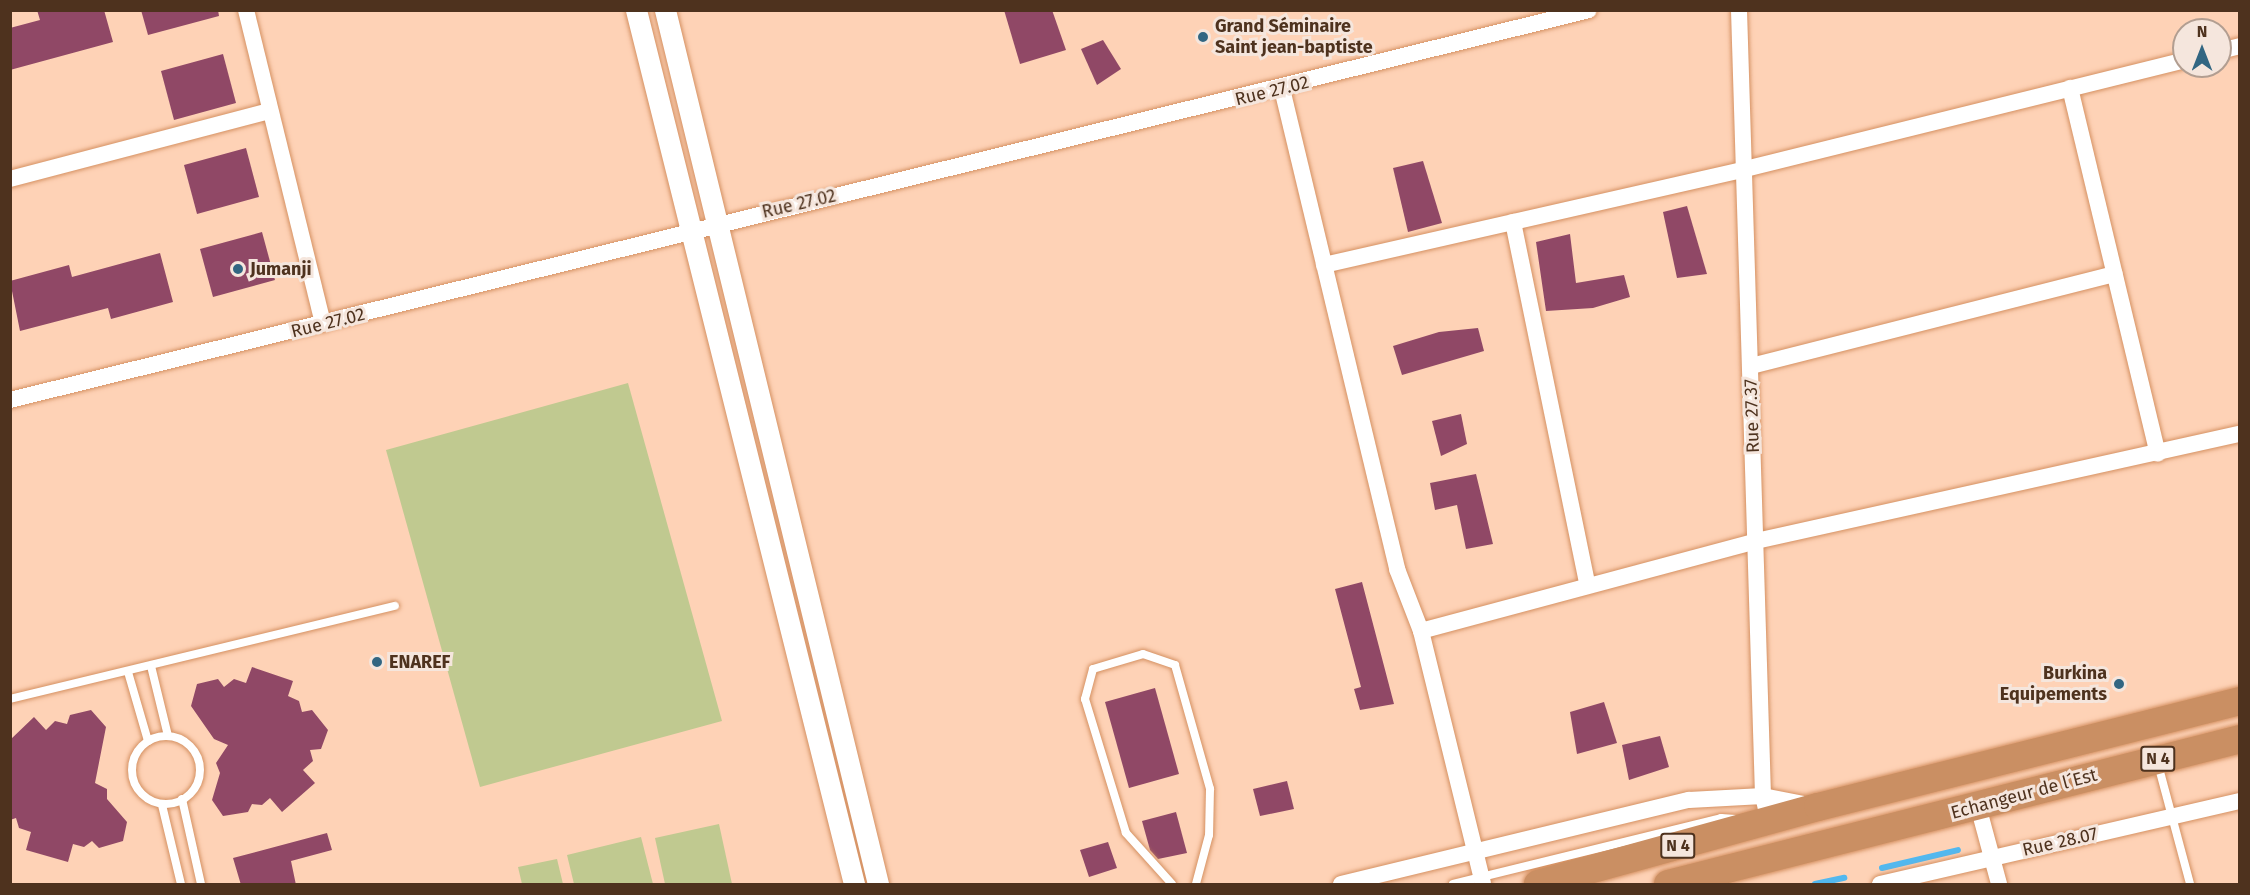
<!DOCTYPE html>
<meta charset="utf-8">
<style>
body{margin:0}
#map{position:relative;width:2250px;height:895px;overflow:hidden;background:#fed2b6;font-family:"Fira Sans",sans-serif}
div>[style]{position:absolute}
.green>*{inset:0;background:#c0c990}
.stream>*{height:6px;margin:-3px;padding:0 3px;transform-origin:3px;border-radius:3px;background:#52b8ef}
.building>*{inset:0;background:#904866}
.roads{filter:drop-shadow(0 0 2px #d59162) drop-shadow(0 0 2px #d59162)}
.service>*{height:8px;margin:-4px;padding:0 4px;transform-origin:4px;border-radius:4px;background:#fff}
.service>.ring{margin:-4px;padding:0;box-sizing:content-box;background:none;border:8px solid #fff;border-radius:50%}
.minor>*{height:16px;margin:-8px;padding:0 8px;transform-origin:8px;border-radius:8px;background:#fff}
.tertiary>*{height:21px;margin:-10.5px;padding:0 10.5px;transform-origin:10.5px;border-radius:10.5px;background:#fff}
.trunk>*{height:28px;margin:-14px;padding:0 14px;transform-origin:14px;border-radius:14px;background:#ca8f63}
.dots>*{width:16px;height:16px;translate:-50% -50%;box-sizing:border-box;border:3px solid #f5e6dd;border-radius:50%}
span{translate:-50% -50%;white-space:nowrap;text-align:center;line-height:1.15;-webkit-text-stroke:6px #f5e6dd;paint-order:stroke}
.shield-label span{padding:2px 4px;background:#f5e6dd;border:2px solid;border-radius:4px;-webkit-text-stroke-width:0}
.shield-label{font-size:16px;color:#4e321e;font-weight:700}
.poi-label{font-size:18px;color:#4e321e;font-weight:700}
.left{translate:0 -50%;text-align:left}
.right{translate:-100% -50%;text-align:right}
.street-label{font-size:18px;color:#4e321e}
.frame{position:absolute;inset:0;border:12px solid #4e321e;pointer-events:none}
.north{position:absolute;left:2172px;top:18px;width:60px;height:60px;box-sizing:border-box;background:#f5e6dd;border:2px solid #b29e91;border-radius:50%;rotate:0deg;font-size:16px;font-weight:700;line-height:24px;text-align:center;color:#4e321e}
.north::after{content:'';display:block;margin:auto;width:21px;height:27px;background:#326682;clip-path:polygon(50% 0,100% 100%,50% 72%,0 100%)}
</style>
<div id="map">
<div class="green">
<i style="clip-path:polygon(628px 383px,722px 721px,480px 787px,386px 450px)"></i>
<i style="clip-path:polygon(719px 824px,732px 884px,665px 884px,655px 838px)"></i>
<i style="clip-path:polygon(641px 837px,653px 884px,574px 884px,567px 855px)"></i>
<i style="clip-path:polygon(557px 859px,563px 884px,522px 884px,518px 867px)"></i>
</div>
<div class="stream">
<i style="left:1882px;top:868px;width:78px;rotate:-13.3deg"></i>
<i style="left:1815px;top:884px;width:30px;rotate:-12deg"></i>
</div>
<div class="building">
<i style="clip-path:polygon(37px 10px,104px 10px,113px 42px,10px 70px,10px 28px,40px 20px)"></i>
<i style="clip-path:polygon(141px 10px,218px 10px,219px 16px,148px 35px)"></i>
<i style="clip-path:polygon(1004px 10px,1052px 10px,1066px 50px,1020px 64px)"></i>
<i style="clip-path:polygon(1103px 40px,1121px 69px,1097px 85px,1081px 49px)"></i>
<i style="clip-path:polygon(223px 54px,236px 103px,174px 120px,161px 71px)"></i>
<i style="clip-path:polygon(246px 148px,259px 197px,197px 214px,184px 165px)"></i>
<i style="clip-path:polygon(1423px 161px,1442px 223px,1408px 232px,1393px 168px)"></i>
<i style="clip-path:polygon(1687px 206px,1707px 274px,1677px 278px,1663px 212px)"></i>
<i style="clip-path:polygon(262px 232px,275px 280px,213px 297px,200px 249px)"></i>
<i style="clip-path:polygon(1570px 234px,1576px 283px,1624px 275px,1630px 297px,1593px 308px,1546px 311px,1536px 242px)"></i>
<i style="clip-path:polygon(160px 253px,173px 302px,111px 319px,108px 308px,20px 331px,10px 281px,69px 265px,72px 277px)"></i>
<i style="clip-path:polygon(1478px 328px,1484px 351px,1402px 375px,1393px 346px,1439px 332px)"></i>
<i style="clip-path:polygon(1461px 414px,1467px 444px,1441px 456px,1432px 421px)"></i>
<i style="clip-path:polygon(1476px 474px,1493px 544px,1466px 549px,1457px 505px,1435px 510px,1430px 483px)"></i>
<i style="clip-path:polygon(1362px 582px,1394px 704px,1360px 710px,1354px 689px,1361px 687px,1335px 589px)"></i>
<i style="clip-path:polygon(252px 667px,293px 681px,288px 696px,299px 701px,302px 712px,312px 710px,328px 730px,321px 749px,310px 750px,313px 761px,303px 770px,315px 783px,282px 812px,270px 798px,262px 805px,252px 804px,248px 812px,223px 816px,212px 800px,220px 773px,216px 763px,228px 745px,214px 739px,191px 706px,197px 684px,218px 679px,224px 687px,234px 679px,246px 683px)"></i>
<i style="clip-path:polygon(1155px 688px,1179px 774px,1129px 788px,1105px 702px)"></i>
<i style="clip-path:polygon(1604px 702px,1617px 743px,1577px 754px,1570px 712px)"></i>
<i style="clip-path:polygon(91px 710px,106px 727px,95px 783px,107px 789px,107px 799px,127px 822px,123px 841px,99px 848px,92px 841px,84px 847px,73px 844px,68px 862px,26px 850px,31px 832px,19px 828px,16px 818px,10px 820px,10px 740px,34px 717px,46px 730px,55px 721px,67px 724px,70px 715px)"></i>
<i style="clip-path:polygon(1660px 736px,1669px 767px,1629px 780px,1622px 745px)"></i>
<i style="clip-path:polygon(1287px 781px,1294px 809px,1260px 816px,1253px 789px)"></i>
<i style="clip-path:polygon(1176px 812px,1187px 853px,1158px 859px,1150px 850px,1142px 821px)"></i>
<i style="clip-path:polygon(327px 833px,332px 850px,291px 861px,296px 885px,241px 885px,233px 858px)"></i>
<i style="clip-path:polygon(1108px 842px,1117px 868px,1089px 877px,1080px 850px)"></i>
</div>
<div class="roads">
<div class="service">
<i style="left:151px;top:666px;width:72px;rotate:76.3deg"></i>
<i style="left:128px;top:672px;width:72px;rotate:73.8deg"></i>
<i style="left:10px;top:699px;width:396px;rotate:-13.6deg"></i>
<i class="ring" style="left:132px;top:736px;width:60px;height:60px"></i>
<i style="left:2159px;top:768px;width:120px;rotate:75deg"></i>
<i style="left:182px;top:799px;width:87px;rotate:77.4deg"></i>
<i style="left:162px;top:805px;width:81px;rotate:76.5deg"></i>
<i style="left:1172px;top:884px;width:69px;rotate:-132deg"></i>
<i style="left:1126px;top:833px;width:140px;rotate:-107deg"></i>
<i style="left:1085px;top:699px;width:31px;rotate:-75deg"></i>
<i style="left:1093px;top:669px;width:52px;rotate:-16.7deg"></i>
<i style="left:1143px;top:654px;width:34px;rotate:19deg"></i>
<i style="left:1175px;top:665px;width:129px;rotate:74.2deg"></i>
<i style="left:1210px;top:789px;width:46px;rotate:91.2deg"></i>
<i style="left:1209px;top:835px;width:51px;rotate:104.9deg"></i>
<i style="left:1453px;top:884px;width:276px;rotate:-13.8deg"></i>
<i style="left:1721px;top:818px;width:15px;rotate:4deg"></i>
</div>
<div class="minor">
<i style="left:246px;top:10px;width:323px;rotate:76.2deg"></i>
<i style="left:1739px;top:10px;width:786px;rotate:88.25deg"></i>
<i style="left:1763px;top:796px;width:26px;rotate:77deg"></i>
<i style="left:2220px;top:51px;width:21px;rotate:-14deg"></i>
<i style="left:2070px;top:88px;width:376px;rotate:76.5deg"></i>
<i style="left:1282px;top:89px;width:494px;rotate:76.5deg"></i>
<i style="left:1397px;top:569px;width:66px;rotate:68.8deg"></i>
<i style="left:1421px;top:631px;width:260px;rotate:76.2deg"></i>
<i style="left:10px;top:179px;width:269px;rotate:-14.7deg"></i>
<i style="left:1513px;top:222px;width:369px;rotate:78.4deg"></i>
<i style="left:1324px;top:265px;width:432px;rotate:-12.8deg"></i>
<i style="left:1745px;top:169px;width:452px;rotate:-13.9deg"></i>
<i style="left:1751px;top:366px;width:375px;rotate:-14.2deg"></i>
<i style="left:10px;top:400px;width:1626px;rotate:-13.87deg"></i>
<i style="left:1421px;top:631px;width:347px;rotate:-15deg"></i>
<i style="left:1756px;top:541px;width:496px;rotate:-12.5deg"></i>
<i style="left:1978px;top:806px;width:81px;rotate:74.9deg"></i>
<i style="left:1341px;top:884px;width:358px;rotate:-13.6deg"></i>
<i style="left:1689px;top:800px;width:74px;rotate:-3.1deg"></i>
<i style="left:1763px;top:796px;width:47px;rotate:11.1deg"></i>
<i style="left:1880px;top:884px;width:369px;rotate:-13deg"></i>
</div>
<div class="tertiary">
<i style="left:636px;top:10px;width:901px;rotate:75.99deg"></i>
<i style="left:665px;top:10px;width:900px;rotate:76.3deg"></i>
</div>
<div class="trunk">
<i style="left:1538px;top:884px;width:290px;rotate:-15.4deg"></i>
<i style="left:1818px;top:807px;width:435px;rotate:-14.1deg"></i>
<i style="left:1668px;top:884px;width:590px;rotate:-14.22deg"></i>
</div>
</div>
<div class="dots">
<i style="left:1203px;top:37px;background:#326682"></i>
<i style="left:238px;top:269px;background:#326682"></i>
<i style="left:377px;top:662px;background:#326682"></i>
<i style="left:2119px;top:684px;background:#326682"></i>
</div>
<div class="shield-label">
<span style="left:2158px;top:759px">N 4</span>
<span style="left:1678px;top:846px">N 4</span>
</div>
<div class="poi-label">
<span class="left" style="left:1215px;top:37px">Grand Séminaire<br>Saint jean-baptiste</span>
<span class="left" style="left:250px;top:269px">Jumanji</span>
<span class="left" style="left:389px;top:662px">ENAREF</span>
<span class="right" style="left:2107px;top:684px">Burkina<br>Equipements</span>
</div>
<div class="street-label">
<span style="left:1272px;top:91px;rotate:-14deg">Rue 27.02</span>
<span style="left:799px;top:204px;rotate:-13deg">Rue 27.02</span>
<span style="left:328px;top:323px;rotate:-14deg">Rue 27.02</span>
<span style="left:1752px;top:416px;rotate:-92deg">Rue 27.37</span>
<span style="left:2024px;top:794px;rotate:-15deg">Echangeur de l´Est</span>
<span style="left:2060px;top:842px;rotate:-13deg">Rue 28.07</span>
</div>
<div class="frame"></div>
<div class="north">N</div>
</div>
